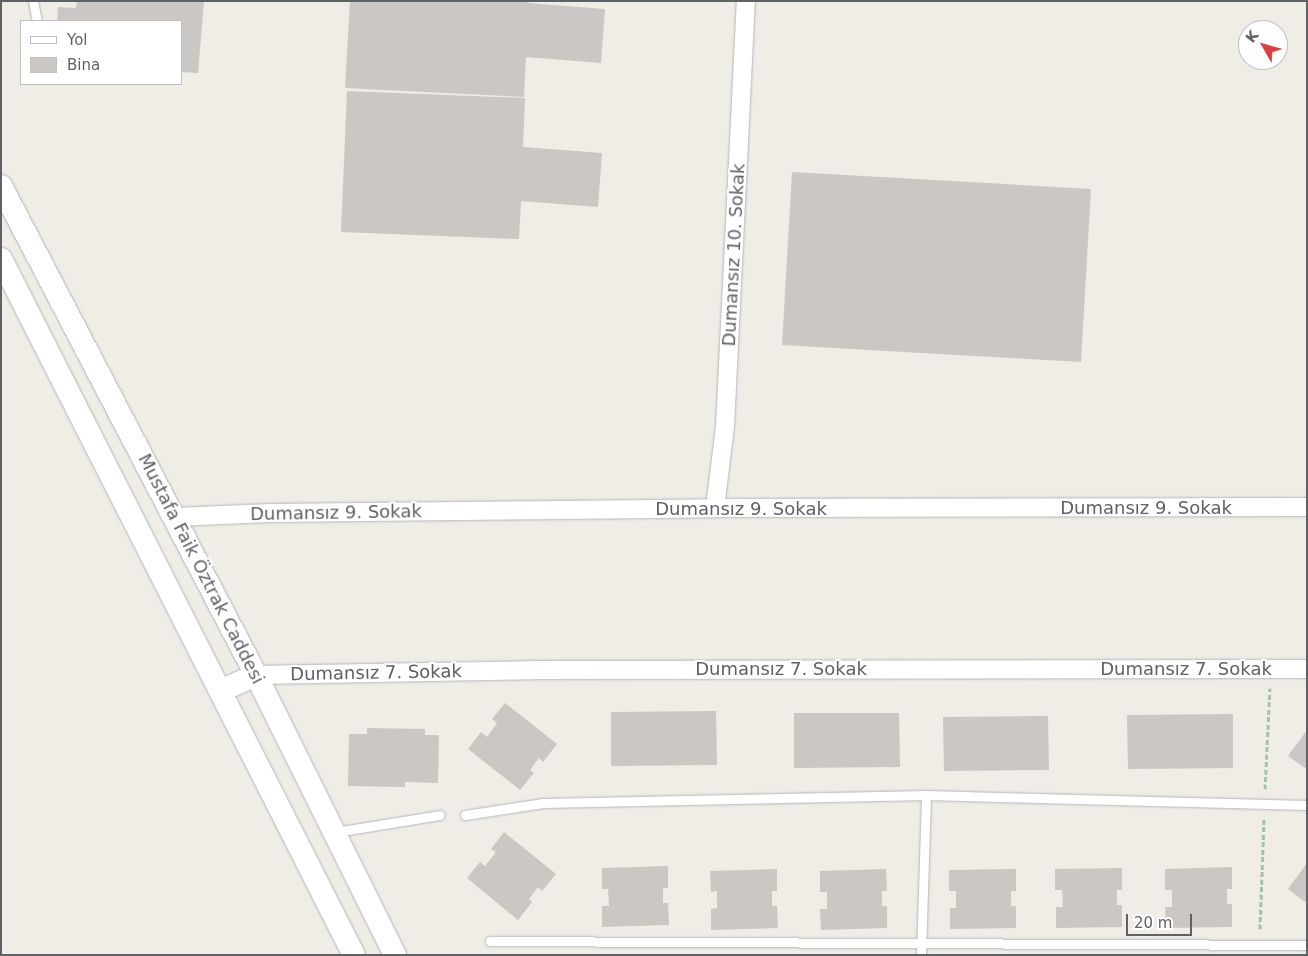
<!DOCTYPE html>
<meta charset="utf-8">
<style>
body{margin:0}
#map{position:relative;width:1308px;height:956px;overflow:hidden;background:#efede6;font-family:"DejaVu Sans",sans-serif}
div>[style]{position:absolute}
.building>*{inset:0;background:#cbc7c4}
.path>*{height:3px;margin-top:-1.5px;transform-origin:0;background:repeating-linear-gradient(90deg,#9ec6a6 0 5px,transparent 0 7.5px)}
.roads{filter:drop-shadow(0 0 1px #b3b7ba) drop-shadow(0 0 1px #b3b7ba)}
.service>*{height:9px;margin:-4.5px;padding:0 4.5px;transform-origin:4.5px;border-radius:4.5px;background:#fff}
.minor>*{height:18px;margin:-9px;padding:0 9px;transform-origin:9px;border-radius:9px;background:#fff}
.tertiary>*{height:22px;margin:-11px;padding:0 11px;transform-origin:11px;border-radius:11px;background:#fff}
span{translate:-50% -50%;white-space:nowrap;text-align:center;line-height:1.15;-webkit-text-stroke:4px #fff;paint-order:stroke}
.street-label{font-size:18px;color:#5e6266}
.frame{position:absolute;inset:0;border:2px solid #5e6266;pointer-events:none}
.legend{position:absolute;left:20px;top:20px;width:162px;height:65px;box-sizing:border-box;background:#fff;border:1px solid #bfc0c2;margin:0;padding:6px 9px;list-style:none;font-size:15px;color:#5e6266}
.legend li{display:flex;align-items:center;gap:10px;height:25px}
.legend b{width:25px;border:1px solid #bfc0c2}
.north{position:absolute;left:1238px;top:20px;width:50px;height:50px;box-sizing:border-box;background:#fff;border:1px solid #bfc0c2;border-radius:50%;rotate:308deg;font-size:14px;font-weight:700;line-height:20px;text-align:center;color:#5e6266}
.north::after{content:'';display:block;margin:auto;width:18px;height:22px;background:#de3f3e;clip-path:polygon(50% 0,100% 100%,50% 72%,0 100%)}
.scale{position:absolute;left:1126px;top:914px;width:66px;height:22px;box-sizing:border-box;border:2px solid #5e6266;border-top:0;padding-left:6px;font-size:15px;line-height:18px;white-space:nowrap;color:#5e6266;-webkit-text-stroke:4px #fff;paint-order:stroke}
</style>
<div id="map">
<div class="building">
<i style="clip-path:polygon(77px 1px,204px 1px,198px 73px,181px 72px,181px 21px,57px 21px,58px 7px,76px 8px)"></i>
<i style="clip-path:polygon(350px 1px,528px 1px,528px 3px,605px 9px,601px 63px,526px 57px,524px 97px,345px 88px)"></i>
<i style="clip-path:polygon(347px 91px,525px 98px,523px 147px,602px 153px,598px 207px,521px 201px,519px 239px,341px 232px)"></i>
<i style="clip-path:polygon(792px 172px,1091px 189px,1081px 362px,782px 345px)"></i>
<i style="clip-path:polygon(505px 703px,557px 744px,543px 762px,539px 758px,530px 770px,534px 773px,520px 790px,468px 749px,481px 732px,487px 737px,497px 723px,492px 719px)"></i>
<i style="clip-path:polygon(716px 711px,717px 765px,611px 766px,611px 712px)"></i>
<i style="clip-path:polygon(794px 713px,899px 713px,900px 767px,794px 768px)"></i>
<i style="clip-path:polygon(1233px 714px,1233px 768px,1128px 769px,1127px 715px)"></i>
<i style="clip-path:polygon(1048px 716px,1049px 770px,944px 771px,943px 717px)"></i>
<i style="clip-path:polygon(367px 728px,425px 729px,425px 735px,439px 735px,438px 783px,405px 782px,405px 787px,348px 786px,349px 734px,367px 734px)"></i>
<i style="clip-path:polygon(1307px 730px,1307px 766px,1305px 768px,1288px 756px)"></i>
<i style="clip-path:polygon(504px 832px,556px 874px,542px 891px,538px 887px,529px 899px,532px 902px,518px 920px,467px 878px,480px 862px,485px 866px,496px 852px,491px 849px)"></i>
<i style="clip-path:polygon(1307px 863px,1307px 899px,1305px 902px,1288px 889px)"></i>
<i style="clip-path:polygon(668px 866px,668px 888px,663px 888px,663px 903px,668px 903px,669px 925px,602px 927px,602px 906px,609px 906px,608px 889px,602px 889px,602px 868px)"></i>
<i style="clip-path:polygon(1232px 867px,1232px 889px,1227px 889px,1227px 904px,1232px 904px,1232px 927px,1166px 928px,1165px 907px,1172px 907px,1172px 890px,1165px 890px,1165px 869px)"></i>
<i style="clip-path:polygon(1122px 868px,1122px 890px,1117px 890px,1117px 905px,1122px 905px,1122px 927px,1056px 928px,1056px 907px,1063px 907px,1062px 890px,1055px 890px,1055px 869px)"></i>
<i style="clip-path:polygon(777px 869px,777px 891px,772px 891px,772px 906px,777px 906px,778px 928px,711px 930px,711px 909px,717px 908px,717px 891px,711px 892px,710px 871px)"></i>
<i style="clip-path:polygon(886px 869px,887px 891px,882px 891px,882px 906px,887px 906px,887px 928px,821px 930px,820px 909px,827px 909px,827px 892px,820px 892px,820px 871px)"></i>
<i style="clip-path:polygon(1016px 869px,1016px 891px,1011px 891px,1011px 906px,1016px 906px,1016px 928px,950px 929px,950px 908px,956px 908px,956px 891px,949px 891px,949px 870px)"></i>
</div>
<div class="path">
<i style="left:1265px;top:789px;width:101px;rotate:-87.2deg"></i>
<i style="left:1260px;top:929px;width:111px;rotate:-87.9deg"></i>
</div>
<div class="roads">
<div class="service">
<i style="left:33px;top:1px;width:20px;rotate:79deg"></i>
<i style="left:465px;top:815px;width:79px;rotate:-8.7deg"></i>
<i style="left:543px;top:803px;width:383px;rotate:-1.2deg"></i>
<i style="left:926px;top:795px;width:381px;rotate:1.5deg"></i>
<i style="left:335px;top:832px;width:106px;rotate:-9.2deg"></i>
<i style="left:490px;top:941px;width:817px;rotate:0.28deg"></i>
<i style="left:921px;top:955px;width:160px;rotate:-88.2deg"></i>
</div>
<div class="minor">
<i style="left:715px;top:508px;width:82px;rotate:-83deg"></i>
<i style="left:725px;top:427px;width:427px;rotate:-87.2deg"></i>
<i style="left:175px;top:517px;width:94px;rotate:-2.4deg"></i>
<i style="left:269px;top:513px;width:446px;rotate:-0.6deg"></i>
<i style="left:715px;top:508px;width:592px;rotate:-0.1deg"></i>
<i style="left:256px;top:675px;width:276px;rotate:-1deg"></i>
<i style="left:532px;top:670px;width:775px;rotate:-0.07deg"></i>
</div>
<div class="tertiary">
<i style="left:1px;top:186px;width:551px;rotate:62.46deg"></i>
<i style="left:256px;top:675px;width:313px;rotate:63.6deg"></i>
<i style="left:1px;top:259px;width:780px;rotate:63.11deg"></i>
<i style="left:220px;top:691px;width:39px;rotate:-24deg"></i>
</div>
</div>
<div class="street-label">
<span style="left:734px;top:255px;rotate:-87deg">Dumansız 10. Sokak</span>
<span style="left:1146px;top:508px">Dumansız 9. Sokak</span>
<span style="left:741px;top:509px">Dumansız 9. Sokak</span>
<span style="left:336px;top:513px;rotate:-1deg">Dumansız 9. Sokak</span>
<span style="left:201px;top:569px;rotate:63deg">Mustafa Faik Öztrak Caddesi</span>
<span style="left:781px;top:669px">Dumansız 7. Sokak</span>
<span style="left:1186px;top:669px">Dumansız 7. Sokak</span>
<span style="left:376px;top:673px;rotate:-1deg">Dumansız 7. Sokak</span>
</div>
<div class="frame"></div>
<ul class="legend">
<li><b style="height:6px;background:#fff"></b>Yol</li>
<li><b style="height:14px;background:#cbc7c4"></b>Bina</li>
</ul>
<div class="north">K</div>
<div class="scale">20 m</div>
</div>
